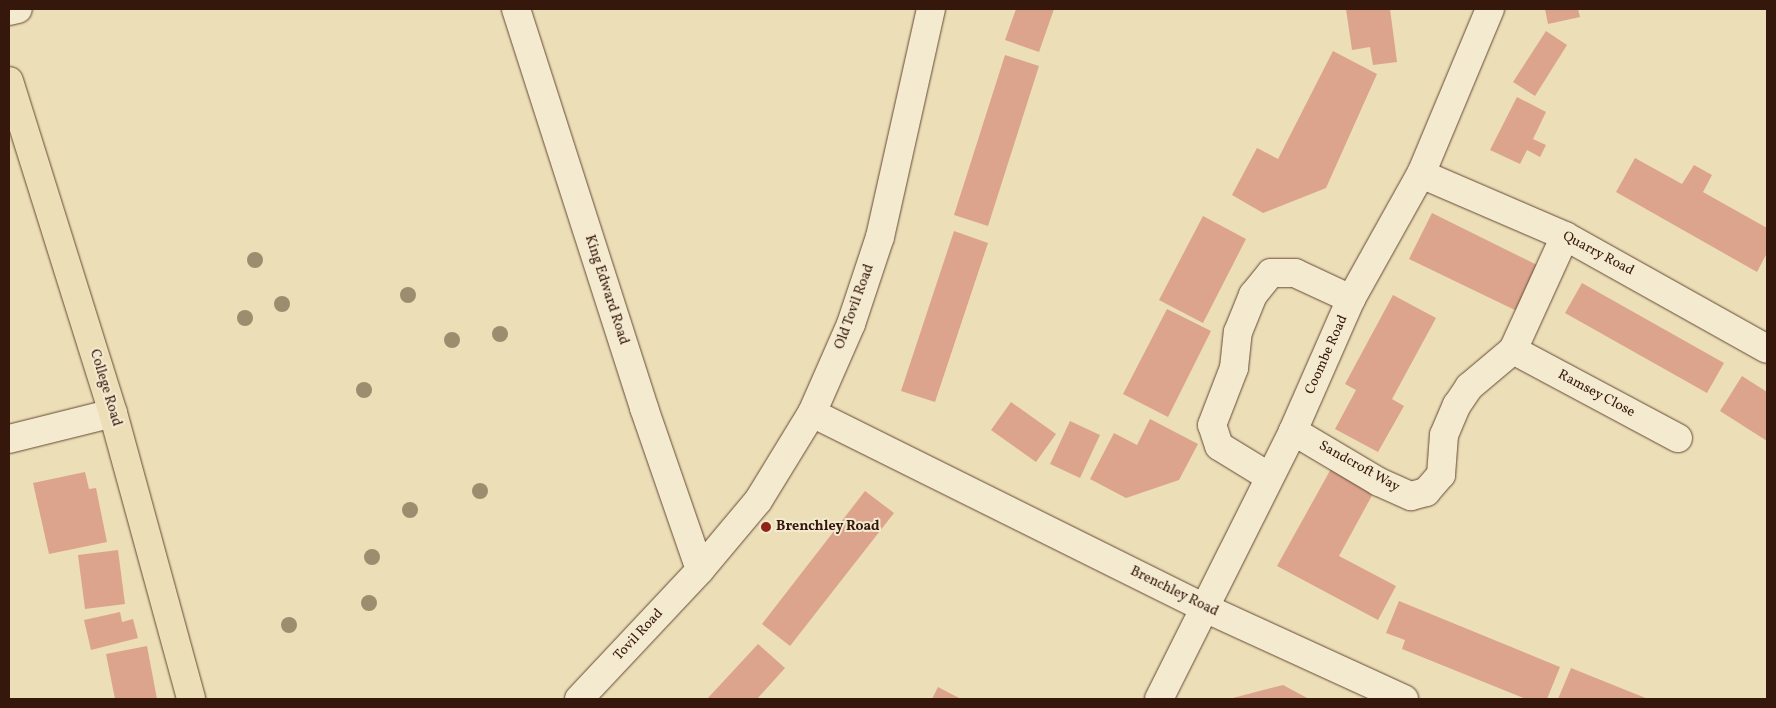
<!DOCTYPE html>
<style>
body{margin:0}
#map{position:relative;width:1776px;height:708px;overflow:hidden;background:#ecdeb6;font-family:Vollkorn,serif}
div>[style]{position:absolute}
.building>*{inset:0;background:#dca48d}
.roads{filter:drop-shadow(0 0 1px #644936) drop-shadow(0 0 1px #644936)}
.minor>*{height:28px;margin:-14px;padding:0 14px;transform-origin:14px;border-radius:14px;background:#f3ead0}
.major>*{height:28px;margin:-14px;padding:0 14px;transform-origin:14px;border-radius:14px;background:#ecdeb6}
.trees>*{width:16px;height:16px;margin:-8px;border-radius:50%;background:#9c8d6e}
.dots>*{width:14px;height:14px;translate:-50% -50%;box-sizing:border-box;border:2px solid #f3ead0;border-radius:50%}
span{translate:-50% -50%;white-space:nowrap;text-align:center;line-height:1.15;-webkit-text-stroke:4px #f3ead0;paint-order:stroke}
.street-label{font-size:14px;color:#36170b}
.poi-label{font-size:14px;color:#36170b;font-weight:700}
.left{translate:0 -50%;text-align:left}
.frame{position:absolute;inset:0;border:10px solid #36170b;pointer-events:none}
</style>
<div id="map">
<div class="building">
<i style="clip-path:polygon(1016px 9px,1054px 9px,1039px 52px,1005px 40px)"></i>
<i style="clip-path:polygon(1346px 9px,1390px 9px,1397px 62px,1373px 65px,1370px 47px,1352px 50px)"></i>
<i style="clip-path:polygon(1545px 9px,1578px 9px,1580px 17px,1548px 24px)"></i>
<i style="clip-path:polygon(1546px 31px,1567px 45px,1535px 96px,1513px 82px)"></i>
<i style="clip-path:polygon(1333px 51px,1377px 74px,1326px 188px,1263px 213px,1232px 195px,1257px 148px,1278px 159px)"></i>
<i style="clip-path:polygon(1005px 55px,1039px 66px,988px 226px,954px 215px)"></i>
<i style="clip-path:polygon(1517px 97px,1546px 112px,1533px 139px,1546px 145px,1540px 157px,1527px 150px,1520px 164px,1490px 150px)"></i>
<i style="clip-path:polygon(1635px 158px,1682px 184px,1694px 165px,1712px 175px,1703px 192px,1767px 228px,1767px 253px,1757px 272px,1616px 192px)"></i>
<i style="clip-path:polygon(1432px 213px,1541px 267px,1519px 312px,1409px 259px)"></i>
<i style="clip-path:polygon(1203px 216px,1246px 239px,1203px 323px,1159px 300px)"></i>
<i style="clip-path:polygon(954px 231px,988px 243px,935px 402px,901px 391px)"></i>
<i style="clip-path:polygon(1582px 283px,1724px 363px,1707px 393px,1565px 313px)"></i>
<i style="clip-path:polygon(1393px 295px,1436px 318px,1392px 399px,1404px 406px,1378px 452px,1335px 429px,1356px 390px,1345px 384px)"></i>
<i style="clip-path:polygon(1167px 309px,1211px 331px,1168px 417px,1123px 394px)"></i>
<i style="clip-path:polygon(1742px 376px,1767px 392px,1767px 441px,1720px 411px)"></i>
<i style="clip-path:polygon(1011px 402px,1056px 434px,1036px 462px,991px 430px)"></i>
<i style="clip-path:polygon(1150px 419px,1198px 444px,1179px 480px,1126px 498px,1090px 479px,1114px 433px,1137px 445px)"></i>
<i style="clip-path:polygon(1070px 421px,1100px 435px,1080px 478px,1050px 464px)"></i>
<i style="clip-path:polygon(1332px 467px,1375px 490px,1339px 556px,1396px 586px,1378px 620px,1277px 566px)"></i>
<i style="clip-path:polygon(85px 472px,89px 489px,96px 488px,107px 542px,49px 554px,33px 483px)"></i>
<i style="clip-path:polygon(865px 491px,894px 513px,790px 646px,762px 624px)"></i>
<i style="clip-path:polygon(118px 550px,125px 604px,85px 609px,78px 555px)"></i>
<i style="clip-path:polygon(1399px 601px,1560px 667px,1547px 699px,1526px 699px,1402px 649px,1405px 640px,1386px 633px)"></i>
<i style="clip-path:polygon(120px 612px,122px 622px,133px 619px,138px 638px,91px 650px,84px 620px)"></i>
<i style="clip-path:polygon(758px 644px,785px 668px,757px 699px,707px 699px)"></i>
<i style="clip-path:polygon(147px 646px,157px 699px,115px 699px,106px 654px)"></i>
<i style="clip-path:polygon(1571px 668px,1648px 699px,1558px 699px)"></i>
<i style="clip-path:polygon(1283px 685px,1309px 699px,1229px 699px)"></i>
<i style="clip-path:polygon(938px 687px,961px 699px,932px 699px)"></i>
</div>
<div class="roads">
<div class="minor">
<i style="left:516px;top:9px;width:419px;rotate:72.2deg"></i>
<i style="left:644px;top:408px;width:171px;rotate:70.9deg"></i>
<i style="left:9px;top:11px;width:9px;rotate:-13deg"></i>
<i style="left:1421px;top:174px;width:157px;rotate:23.3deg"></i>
<i style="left:1565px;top:236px;width:231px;rotate:29.2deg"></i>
<i style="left:1513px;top:350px;width:187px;rotate:28.1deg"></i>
<i style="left:812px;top:413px;width:439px;rotate:26.4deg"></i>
<i style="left:1205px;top:608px;width:219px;rotate:24.6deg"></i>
<i style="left:1293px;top:431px;width:100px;rotate:30.7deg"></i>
<i style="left:1379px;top:482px;width:35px;rotate:24deg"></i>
<i style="left:1411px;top:496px;width:16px;rotate:-15deg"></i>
<i style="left:1426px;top:492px;width:23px;rotate:-49deg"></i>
<i style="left:1441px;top:475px;width:40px;rotate:-85.7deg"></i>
<i style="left:1444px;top:435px;width:33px;rotate:-67deg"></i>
<i style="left:1457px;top:405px;width:22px;rotate:-56deg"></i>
<i style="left:1469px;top:387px;width:57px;rotate:-40.1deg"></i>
<i style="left:1513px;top:350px;width:125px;rotate:-65.5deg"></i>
<i style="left:9px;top:439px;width:107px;rotate:-14deg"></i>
<i style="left:1268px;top:476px;width:57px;rotate:-148.5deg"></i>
<i style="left:1219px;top:446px;width:22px;rotate:-108deg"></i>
<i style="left:1212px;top:425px;width:61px;rotate:-68.9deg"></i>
<i style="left:1234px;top:368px;width:36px;rotate:-84deg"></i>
<i style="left:1238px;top:332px;width:40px;rotate:-68deg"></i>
<i style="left:1253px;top:295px;width:28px;rotate:-51deg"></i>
<i style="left:1271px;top:273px;width:24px"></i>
<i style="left:1295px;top:273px;width:62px;rotate:24.9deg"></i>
<i style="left:579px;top:699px;width:177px;rotate:-46.8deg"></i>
<i style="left:700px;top:570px;width:90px;rotate:-50deg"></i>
<i style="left:758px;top:501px;width:103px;rotate:-58.5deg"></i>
<i style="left:812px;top:413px;width:97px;rotate:-66.3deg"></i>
<i style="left:851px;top:324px;width:92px;rotate:-71.6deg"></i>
<i style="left:880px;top:237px;width:234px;rotate:-77.4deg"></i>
<i style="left:1159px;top:699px;width:300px;rotate:-63.4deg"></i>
<i style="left:1293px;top:431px;width:144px;rotate:-66.3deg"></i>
<i style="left:1351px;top:299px;width:143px;rotate:-60.8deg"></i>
<i style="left:1421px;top:174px;width:179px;rotate:-67.3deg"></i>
</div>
<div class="major">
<i style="left:9px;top:81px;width:348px;rotate:72.6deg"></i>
<i style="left:113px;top:413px;width:296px;rotate:74.7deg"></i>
</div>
</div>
<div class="trees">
<i style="left:255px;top:260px"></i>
<i style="left:408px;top:295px"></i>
<i style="left:282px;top:304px"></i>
<i style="left:245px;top:318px"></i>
<i style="left:500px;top:334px"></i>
<i style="left:452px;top:340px"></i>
<i style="left:364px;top:390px"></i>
<i style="left:480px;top:491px"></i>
<i style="left:410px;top:510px"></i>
<i style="left:372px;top:557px"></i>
<i style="left:369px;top:603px"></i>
<i style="left:289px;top:625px"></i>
</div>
<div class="dots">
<i style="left:766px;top:527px;background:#8f2418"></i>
</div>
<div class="street-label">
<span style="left:1598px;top:254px;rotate:28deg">Quarry Road</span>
<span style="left:606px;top:290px;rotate:72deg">King Edward Road</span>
<span style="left:855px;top:307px;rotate:-70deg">Old Tovil Road</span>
<span style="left:1327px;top:355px;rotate:-66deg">Coombe Road</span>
<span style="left:105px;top:388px;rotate:73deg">College Road</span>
<span style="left:1596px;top:394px;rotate:28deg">Ramsey Close</span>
<span style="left:1359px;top:467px;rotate:29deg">Sandcroft Way</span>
<span style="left:1174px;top:592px;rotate:26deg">Brenchley Road</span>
<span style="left:639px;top:635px;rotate:-47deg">Tovil Road</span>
</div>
<div class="poi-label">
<span class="left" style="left:776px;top:527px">Brenchley Road</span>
</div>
<div class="frame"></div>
</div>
